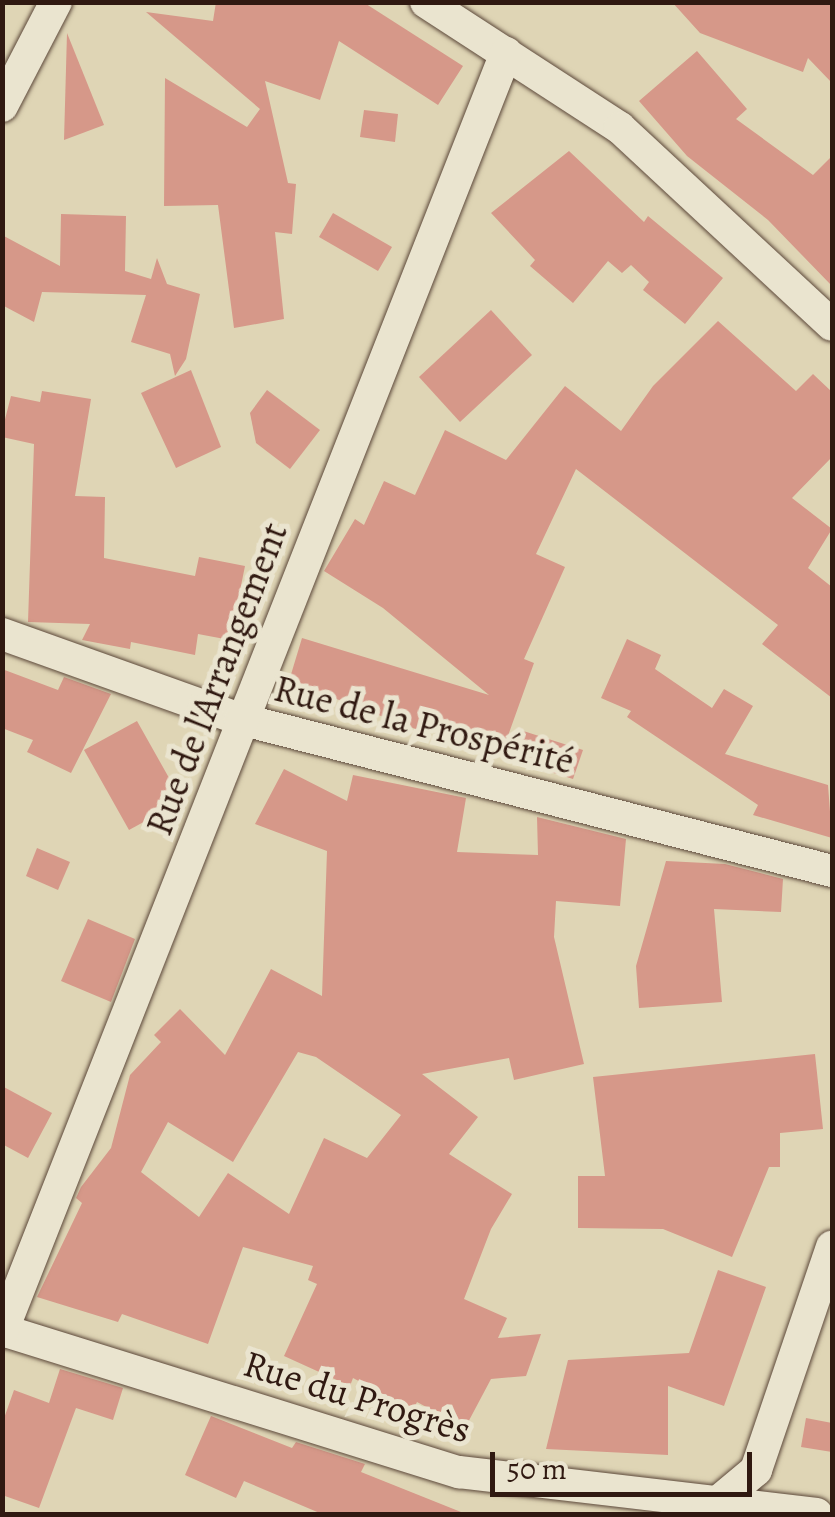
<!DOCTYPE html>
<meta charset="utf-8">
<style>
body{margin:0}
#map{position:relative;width:835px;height:1517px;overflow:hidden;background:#dfd5b5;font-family:Alegreya,serif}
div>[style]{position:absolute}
.building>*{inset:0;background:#d69889}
.roads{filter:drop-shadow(0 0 2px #5c483a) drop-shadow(0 0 2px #5c483a)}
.minor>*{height:32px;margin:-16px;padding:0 16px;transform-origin:16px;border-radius:16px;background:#eae4cf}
span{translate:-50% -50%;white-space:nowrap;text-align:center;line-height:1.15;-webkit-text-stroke:10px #eae4cf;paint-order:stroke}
.street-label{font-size:38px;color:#301911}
.frame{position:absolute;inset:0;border:5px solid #301911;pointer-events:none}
.scale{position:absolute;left:490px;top:1452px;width:262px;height:45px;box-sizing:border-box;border:5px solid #301911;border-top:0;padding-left:12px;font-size:30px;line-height:35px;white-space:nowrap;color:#301911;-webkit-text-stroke:8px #eae4cf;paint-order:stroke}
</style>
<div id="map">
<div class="building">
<i style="clip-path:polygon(216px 2px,363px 2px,463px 66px,438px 105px,339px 41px,320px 100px,265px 81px,288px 183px,296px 184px,292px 234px,275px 232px,284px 319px,234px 328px,218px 205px,164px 206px,165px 78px,247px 127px,260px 109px,146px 12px,213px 21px)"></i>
<i style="clip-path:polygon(672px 2px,832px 2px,832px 83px,808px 58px,803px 72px,700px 33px)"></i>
<i style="clip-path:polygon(67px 33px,104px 125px,64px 140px)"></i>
<i style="clip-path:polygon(697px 51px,747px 109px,736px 119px,813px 175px,832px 156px,832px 286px,768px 220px,687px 156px,639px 101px)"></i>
<i style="clip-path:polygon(364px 110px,398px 114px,395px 142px,360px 137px)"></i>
<i style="clip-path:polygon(569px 151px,644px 222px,648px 216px,723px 278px,685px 324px,643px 290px,649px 282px,631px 265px,622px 273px,608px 261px,573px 303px,530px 266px,535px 260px,491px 213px)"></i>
<i style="clip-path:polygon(333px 213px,392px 247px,378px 271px,319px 237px)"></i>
<i style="clip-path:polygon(61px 214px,126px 216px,125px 271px,151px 279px,157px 258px,167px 284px,200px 294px,186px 359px,175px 376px,170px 354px,131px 342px,146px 295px,42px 292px,34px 322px,2px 305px,2px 235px,60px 266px)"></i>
<i style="clip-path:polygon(491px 310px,532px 355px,460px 422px,419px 377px)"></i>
<i style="clip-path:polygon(718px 321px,796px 391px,813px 374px,832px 392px,832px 457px,792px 498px,832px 529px,808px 568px,832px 587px,832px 698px,762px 644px,778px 625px,576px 469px,536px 554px,565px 567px,524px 659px,534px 663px,504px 747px,422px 718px,418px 730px,289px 681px,302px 638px,489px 695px,383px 608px,324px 571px,355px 519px,364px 525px,384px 481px,415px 495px,445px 430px,506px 460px,565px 386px,621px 431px,653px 386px)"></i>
<i style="clip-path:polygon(191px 370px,221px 447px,176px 468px,141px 393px)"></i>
<i style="clip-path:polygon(267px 390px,320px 430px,290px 469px,256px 443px,250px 413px)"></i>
<i style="clip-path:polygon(42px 391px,91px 399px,75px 496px,105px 497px,104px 558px,195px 576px,199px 557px,245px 566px,230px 640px,198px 634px,195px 655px,131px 642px,130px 649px,82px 640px,90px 624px,28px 622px,34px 444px,2px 437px,2px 431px,11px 396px,40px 402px)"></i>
<i style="clip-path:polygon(627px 639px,661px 655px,655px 669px,712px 708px,724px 689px,753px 706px,725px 754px,828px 785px,832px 838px,753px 815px,758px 805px,627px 717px,631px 711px,601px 698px)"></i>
<i style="clip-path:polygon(2px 669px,58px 690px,64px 677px,111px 694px,71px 773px,27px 752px,33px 740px,2px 728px)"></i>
<i style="clip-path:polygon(137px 721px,182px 801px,129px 830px,84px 750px)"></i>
<i style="clip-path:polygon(517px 729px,583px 750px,573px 779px,509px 759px)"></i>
<i style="clip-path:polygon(evenodd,284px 769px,347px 801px,353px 775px,466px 798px,457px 852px,538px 855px,537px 817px,626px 839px,620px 906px,556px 901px,554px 937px,584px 1064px,514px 1080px,509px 1058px,422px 1074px,478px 1117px,449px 1154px,512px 1194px,491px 1229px,464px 1299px,507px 1318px,498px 1338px,541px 1334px,526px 1376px,491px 1379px,465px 1428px,417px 1402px,413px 1410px,353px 1378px,350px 1386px,284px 1356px,317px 1284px,308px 1280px,313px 1266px,243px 1247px,208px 1344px,122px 1314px,118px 1322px,37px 1297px,82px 1203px,76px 1198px,81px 1187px,111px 1148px,130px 1075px,161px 1042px,154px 1035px,180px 1009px,225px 1055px,271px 969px,322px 996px,327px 851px,255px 824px,284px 769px,298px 1052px,316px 1057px,401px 1115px,367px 1158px,324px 1138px,289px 1214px,228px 1173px,199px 1217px,141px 1172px,168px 1122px,233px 1162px,298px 1052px)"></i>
<i style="clip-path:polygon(37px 848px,70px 862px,58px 890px,26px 876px)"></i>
<i style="clip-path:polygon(666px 861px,725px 864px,783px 879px,781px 912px,714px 909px,722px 1002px,639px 1008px,636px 966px)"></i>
<i style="clip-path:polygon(88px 919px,135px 939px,111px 1002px,61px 981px)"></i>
<i style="clip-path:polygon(815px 1054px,823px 1129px,780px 1133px,780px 1167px,769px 1167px,732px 1257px,663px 1229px,578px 1228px,578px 1176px,605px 1176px,593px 1077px)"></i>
<i style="clip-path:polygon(2px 1086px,52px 1113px,28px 1158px,2px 1144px)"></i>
<i style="clip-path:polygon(718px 1270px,766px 1287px,724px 1406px,668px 1386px,668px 1455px,546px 1449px,568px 1360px,689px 1353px)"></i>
<i style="clip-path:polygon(60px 1369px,123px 1388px,113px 1420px,76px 1408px,39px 1508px,2px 1495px,2px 1424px,14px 1390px,49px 1403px)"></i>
<i style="clip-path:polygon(211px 1416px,292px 1448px,296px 1442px,365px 1464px,361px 1472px,466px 1514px,322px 1514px,244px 1481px,236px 1498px,185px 1475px)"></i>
<i style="clip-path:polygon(806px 1418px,832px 1423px,832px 1452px,801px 1447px)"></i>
</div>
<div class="roads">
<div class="minor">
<i style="left:426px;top:2px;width:231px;rotate:33deg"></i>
<i style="left:620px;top:128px;width:289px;rotate:42.9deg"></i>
<i style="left:2px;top:106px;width:117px;rotate:-62.6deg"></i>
<i style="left:2px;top:634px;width:253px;rotate:19.7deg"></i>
<i style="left:240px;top:719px;width:611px;rotate:14.4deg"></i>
<i style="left:2px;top:1330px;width:479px;rotate:17.3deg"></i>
<i style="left:459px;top:1472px;width:360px;rotate:6.7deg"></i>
<i style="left:2px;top:1332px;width:1375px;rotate:-68.49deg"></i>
<i style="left:707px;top:1511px;width:64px;rotate:-39.9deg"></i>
<i style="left:756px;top:1470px;width:236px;rotate:-71.2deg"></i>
</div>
</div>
<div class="street-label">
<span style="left:217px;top:679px;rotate:-69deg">Rue de l'Arrangement</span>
<span style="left:424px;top:725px;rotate:14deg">Rue de la Prospérité</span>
<span style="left:357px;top:1397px;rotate:17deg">Rue du Progrès</span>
</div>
<div class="frame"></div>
<div class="scale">50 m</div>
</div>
